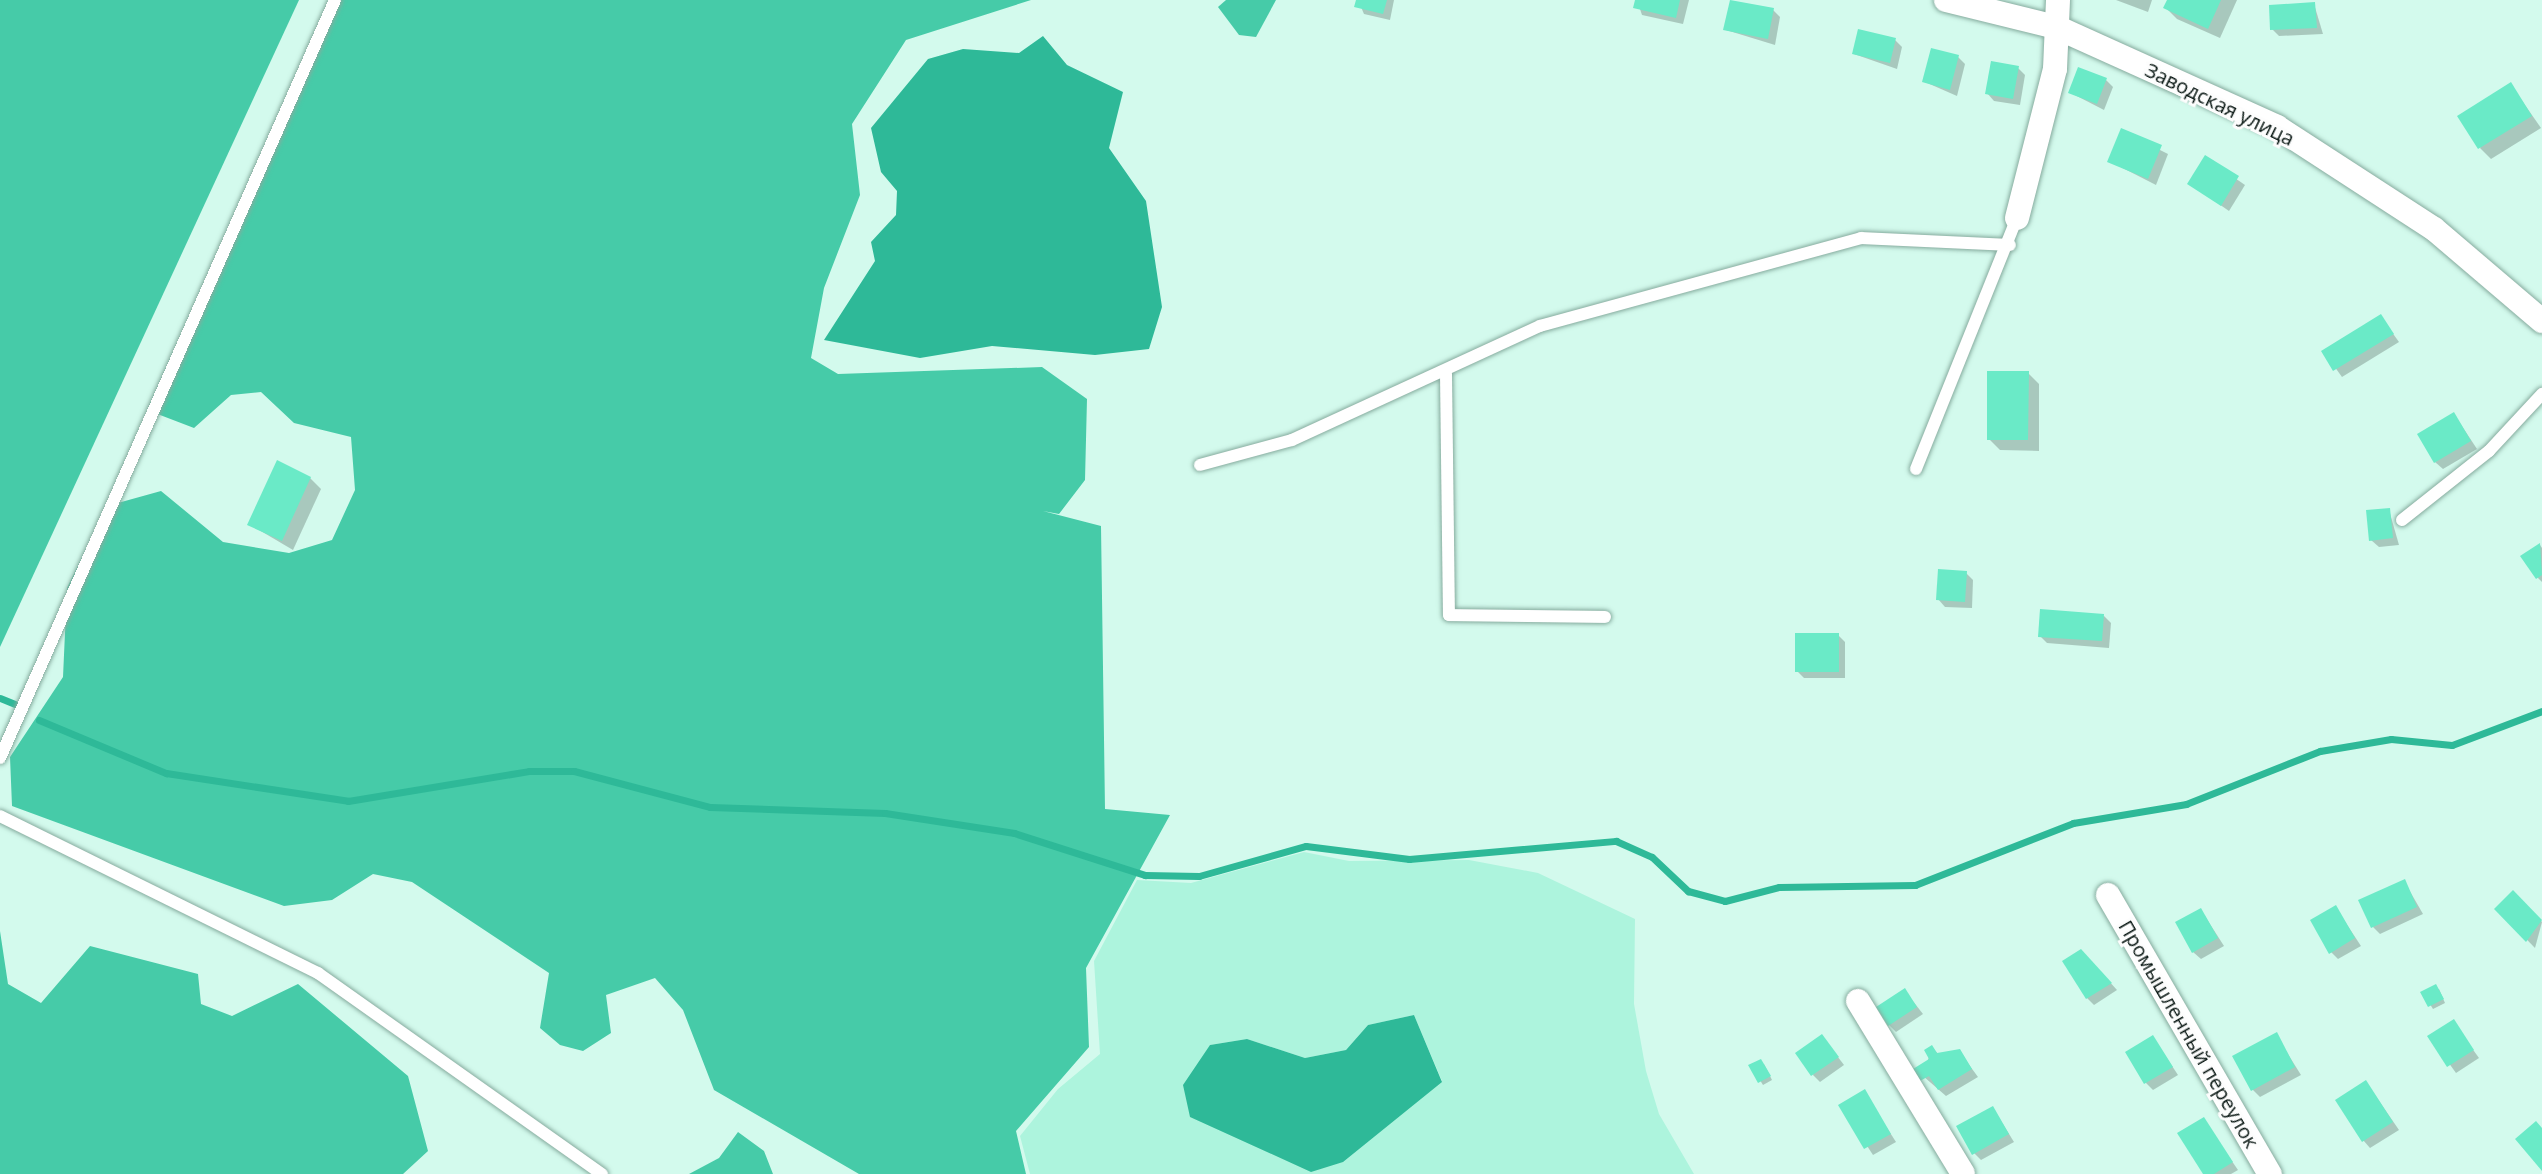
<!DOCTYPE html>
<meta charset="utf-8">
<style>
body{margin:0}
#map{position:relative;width:2542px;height:1174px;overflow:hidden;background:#d3faed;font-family:"Open Sans",sans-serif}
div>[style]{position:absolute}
.green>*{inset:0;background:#adf4dd}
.forest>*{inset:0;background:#46cba8}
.water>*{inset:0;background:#2eb998}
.shadow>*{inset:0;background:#0003}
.stream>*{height:7px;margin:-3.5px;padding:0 3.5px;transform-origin:3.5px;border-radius:3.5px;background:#2eb998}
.building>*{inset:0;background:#6aeac7}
.roads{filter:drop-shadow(0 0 2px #86ab9e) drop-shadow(0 0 2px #86ab9e)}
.service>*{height:12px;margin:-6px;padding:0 6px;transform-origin:6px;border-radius:6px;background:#fff}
.minor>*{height:24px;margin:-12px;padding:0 12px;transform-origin:12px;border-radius:12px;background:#fff}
span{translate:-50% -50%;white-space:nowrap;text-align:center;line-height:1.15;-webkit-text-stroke:6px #fdfdfd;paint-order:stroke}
.street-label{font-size:20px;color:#081612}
</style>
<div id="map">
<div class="green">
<i style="clip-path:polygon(evenodd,1304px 852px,1349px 861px,1469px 860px,1538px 873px,1635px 919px,1634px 1004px,1646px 1071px,1659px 1114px,1694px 1174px,1030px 1174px,1020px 1136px,1058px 1089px,1100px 1054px,1094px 961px,1137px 880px,1191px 883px,1304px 852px,1414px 1015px,1442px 1081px,1210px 1045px,1247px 1039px,1305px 1058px,1346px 1050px,1368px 1025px,1414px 1015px)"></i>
</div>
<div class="forest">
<i style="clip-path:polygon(0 0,299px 0,0 647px)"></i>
<i style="clip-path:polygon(330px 0,1031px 0,906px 40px,852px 124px,860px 195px,824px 288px,811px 358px,838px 374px,1042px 367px,1087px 399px,1085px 480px,1059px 514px,1043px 511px,1101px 526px,1105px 809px,1170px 815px,1086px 968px,1089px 1047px,1016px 1131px,1026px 1174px,859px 1174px,714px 1090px,683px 1010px,655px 978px,606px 995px,611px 1033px,583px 1051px,560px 1045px,540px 1028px,549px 973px,412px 882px,373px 874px,332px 900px,284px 906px,12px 806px,10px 757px,63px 677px,67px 588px,107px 506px,161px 491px,223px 542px,289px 553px,332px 540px,355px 490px,351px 437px,294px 423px,261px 392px,231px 395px,194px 428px,147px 410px)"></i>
<i style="clip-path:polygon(1226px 0,1276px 0,1256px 37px,1239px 35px,1218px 7px)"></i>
<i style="clip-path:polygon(0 931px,8px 984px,41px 1003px,90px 946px,198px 974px,201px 1004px,232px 1016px,298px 984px,408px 1076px,428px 1151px,403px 1174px,0 1174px)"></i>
<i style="clip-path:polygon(738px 1132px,764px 1151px,773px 1174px,689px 1174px,719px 1158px)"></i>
</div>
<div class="water">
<i style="clip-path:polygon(1043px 36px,1067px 65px,1123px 92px,1109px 148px,1146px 201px,1162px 307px,1149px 349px,1095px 355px,992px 346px,920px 358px,824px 340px,875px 261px,871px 242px,896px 215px,897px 191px,881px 172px,871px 128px,928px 59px,963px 49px,1019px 53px)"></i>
<i style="clip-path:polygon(1414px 1015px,1442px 1082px,1343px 1162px,1311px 1172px,1190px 1117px,1183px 1085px,1210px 1045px,1247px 1039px,1305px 1058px,1346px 1050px,1368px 1025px)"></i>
</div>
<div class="shadow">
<i style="clip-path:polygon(1358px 0,1394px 0,1390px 20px,1364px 14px)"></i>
<i style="clip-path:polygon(1637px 0,1689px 0,1683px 24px,1642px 15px)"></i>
<i style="clip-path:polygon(2116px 0,2152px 0,2148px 12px)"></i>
<i style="clip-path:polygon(2169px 0,2237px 0,2220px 38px,2177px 19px,2166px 8px)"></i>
<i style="clip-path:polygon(2314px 4px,2323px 34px,2279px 36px,2272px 29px)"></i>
<i style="clip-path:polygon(1773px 10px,1780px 17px,1775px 45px,1726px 30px)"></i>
<i style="clip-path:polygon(1895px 40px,1902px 47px,1897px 69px,1854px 54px)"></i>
<i style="clip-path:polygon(1958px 57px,1965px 64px,1957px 96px,1925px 82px)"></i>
<i style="clip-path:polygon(2018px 68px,2025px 75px,2020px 105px,1994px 101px,1987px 93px)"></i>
<i style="clip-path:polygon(2106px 80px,2113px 87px,2104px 110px,2071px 93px)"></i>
<i style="clip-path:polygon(2511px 85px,2541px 128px,2491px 159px,2480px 148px)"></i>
<i style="clip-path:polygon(2122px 131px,2168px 154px,2156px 185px,2109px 161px)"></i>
<i style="clip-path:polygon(2206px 158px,2245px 185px,2229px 211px,2190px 184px)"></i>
<i style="clip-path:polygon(2381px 317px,2399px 342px,2342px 377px,2324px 352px)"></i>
<i style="clip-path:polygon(2028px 373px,2039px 384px,2039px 451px,2000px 450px,1989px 439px)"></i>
<i style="clip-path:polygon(2454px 414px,2477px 449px,2443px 469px,2435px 462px)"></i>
<i style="clip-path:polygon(310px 478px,321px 489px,293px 550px,249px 524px)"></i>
<i style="clip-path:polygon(2389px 510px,2399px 545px,2379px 547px,2371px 540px)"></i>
<i style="clip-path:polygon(2540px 545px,2542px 548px,2542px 582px,2538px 578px)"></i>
<i style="clip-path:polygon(1966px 573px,1973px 580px,1972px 608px,1945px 607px,1938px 599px)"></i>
<i style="clip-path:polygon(2104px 616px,2111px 623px,2109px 648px,2047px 643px,2040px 636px)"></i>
<i style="clip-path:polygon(1838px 635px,1845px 642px,1845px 678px,1804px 678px,1797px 671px)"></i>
<i style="clip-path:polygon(2404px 881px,2423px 914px,2380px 934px,2373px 927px)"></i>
<i style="clip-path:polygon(2513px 893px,2542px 922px,2535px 948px,2497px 909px)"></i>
<i style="clip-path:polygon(2336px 908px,2361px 946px,2338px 959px,2331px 952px)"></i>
<i style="clip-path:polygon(2201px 910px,2224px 946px,2201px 959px,2193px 952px)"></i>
<i style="clip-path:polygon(2088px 958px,2117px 990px,2094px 1005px,2087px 998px)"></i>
<i style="clip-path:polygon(2439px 989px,2445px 1003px,2433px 1009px,2423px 993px)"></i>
<i style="clip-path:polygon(1905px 991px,1923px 1014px,1896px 1032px,1889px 1025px)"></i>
<i style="clip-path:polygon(2453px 1022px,2479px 1058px,2456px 1073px,2430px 1037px)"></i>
<i style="clip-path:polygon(2276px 1035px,2301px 1075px,2260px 1097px,2252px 1089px)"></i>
<i style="clip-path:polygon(1822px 1036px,1844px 1065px,1820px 1082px,1813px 1075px)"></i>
<i style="clip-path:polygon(2153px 1037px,2178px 1075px,2153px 1090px,2146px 1083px)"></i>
<i style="clip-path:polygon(1932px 1047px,1939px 1055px,1959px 1051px,1978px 1077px,1946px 1096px,1923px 1076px)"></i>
<i style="clip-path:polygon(1764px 1064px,1772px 1080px,1763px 1085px,1751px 1066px)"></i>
<i style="clip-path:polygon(2366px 1082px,2399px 1130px,2370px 1148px,2363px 1140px)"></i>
<i style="clip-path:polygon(1864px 1092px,1896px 1142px,1873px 1155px,1841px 1106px)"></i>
<i style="clip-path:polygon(1993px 1108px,2014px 1142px,1981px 1160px,1974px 1153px)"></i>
<i style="clip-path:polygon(2203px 1119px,2238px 1170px,2231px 1174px,2206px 1174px)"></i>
</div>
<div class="stream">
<i style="left:0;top:698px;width:16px;rotate:22deg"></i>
<i style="left:39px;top:720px;width:138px;rotate:22.7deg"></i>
<i style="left:166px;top:773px;width:184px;rotate:8.7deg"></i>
<i style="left:348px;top:801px;width:183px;rotate:-9.4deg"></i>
<i style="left:529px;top:771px;width:45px"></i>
<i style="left:574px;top:771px;width:141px;rotate:14.8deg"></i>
<i style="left:710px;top:807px;width:175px;rotate:2deg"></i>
<i style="left:885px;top:813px;width:131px;rotate:8.8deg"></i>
<i style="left:1014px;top:833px;width:138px;rotate:17.8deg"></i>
<i style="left:1145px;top:875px;width:54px;rotate:1.1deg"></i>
<i style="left:1199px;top:876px;width:111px;rotate:-15.7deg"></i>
<i style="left:1306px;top:846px;width:104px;rotate:7.2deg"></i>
<i style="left:1409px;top:859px;width:208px;rotate:-5deg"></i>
<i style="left:1616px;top:841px;width:39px;rotate:24deg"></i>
<i style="left:1652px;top:857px;width:50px;rotate:43.4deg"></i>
<i style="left:1688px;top:891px;width:38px;rotate:15deg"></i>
<i style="left:1725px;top:901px;width:56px;rotate:-14.5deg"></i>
<i style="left:1779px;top:887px;width:136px;rotate:-0.8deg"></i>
<i style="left:1915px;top:885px;width:170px;rotate:-21.4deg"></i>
<i style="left:2073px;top:823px;width:115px;rotate:-9.5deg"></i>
<i style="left:2186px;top:804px;width:144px;rotate:-21.6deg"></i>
<i style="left:2320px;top:751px;width:72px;rotate:-9.6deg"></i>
<i style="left:2391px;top:739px;width:61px;rotate:5.6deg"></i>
<i style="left:2452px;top:745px;width:96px;rotate:-20.7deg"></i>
</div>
<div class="building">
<i style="clip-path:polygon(1356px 0,1387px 0,1383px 14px,1354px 7px)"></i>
<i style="clip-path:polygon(1635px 0,1680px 0,1676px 18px,1633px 8px)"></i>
<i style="clip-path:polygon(1730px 0,1774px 8px,1768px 39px,1723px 30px)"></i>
<i style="clip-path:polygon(2167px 0,2221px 0,2208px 29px,2163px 8px)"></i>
<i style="clip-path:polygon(2315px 2px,2317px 28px,2270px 30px,2269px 5px)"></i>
<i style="clip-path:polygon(1858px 29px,1896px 38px,1890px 63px,1852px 54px)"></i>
<i style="clip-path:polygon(1931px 48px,1959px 55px,1950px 90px,1922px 82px)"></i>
<i style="clip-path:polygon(1991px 61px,2019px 66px,2013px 99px,1985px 94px)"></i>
<i style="clip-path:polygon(2078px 67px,2107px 78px,2097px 104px,2068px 93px)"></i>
<i style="clip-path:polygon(2511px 82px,2532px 116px,2478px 149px,2457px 116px)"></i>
<i style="clip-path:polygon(2121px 128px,2162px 145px,2148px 179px,2107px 162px)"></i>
<i style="clip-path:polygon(2205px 155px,2239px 176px,2221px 206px,2187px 184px)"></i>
<i style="clip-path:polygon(2381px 314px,2394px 334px,2333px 371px,2321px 351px)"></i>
<i style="clip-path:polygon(1987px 371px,2029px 371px,2028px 440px,1987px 440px)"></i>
<i style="clip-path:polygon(2454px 412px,2471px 441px,2434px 463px,2417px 434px)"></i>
<i style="clip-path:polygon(277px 460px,311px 477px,282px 541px,247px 525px)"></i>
<i style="clip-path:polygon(2390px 508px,2393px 538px,2369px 541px,2366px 510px)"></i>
<i style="clip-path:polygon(2540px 543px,2542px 575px,2536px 579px,2520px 556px)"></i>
<i style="clip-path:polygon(1938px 569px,1967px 571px,1965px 602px,1936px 600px)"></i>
<i style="clip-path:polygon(2040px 609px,2104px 614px,2102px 641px,2038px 637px)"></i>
<i style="clip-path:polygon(1795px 633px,1839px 633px,1839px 672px,1795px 672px)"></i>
<i style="clip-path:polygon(2405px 879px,2417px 907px,2371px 928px,2358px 900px)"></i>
<i style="clip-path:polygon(2513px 890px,2542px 920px,2526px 942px,2494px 909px)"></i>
<i style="clip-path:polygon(2336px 905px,2355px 938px,2329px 954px,2310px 920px)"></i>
<i style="clip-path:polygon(2201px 908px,2218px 938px,2192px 953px,2175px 922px)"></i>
<i style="clip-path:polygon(2081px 949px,2112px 983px,2086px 999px,2062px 961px)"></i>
<i style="clip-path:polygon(2436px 984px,2444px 999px,2428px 1007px,2420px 992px)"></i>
<i style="clip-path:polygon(1905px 988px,1917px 1007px,1888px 1026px,1876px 1007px)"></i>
<i style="clip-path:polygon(2454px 1019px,2474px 1050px,2447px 1067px,2427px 1036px)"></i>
<i style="clip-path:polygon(2277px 1032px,2295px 1067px,2251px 1091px,2232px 1056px)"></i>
<i style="clip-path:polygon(1822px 1034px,1839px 1057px,1811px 1076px,1795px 1053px)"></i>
<i style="clip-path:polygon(2153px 1035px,2173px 1067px,2144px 1084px,2125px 1052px)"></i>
<i style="clip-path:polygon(1932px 1045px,1937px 1053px,1960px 1049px,1972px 1069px,1938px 1090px,1929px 1076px,1920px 1081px,1913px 1069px,1929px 1059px,1924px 1050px)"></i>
<i style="clip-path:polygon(1761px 1059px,1771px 1076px,1758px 1083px,1748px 1065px)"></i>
<i style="clip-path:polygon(2366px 1080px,2393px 1122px,2362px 1142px,2335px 1100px)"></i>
<i style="clip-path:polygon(1865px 1089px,1891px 1134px,1864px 1149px,1838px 1105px)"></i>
<i style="clip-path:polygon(1993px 1106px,2009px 1134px,1972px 1155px,1956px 1126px)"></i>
<i style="clip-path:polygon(2204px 1117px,2233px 1162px,2214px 1174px,2203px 1174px,2177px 1133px)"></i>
<i style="clip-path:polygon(2536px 1121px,2542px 1128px,2542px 1171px,2515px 1139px)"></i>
</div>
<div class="roads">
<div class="service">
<i style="left:1446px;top:374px;width:241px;rotate:89.3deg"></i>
<i style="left:1449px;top:615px;width:156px;rotate:0.7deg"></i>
<i style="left:1200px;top:465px;width:95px;rotate:-15.2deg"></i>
<i style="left:1292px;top:440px;width:273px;rotate:-24.7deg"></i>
<i style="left:1540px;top:326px;width:333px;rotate:-15.3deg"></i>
<i style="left:1861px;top:238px;width:149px;rotate:2.7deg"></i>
<i style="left:1916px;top:469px;width:271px;rotate:-68.1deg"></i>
<i style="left:2402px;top:520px;width:111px;rotate:-38.4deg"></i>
<i style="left:2489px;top:451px;width:78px;rotate:-47.1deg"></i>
<i style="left:0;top:758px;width:829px;rotate:-66.16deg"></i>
<i style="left:0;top:816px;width:355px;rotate:26.3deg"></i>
<i style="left:318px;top:973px;width:348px;rotate:35.3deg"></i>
</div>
<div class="minor">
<i style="left:1946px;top:0;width:113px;rotate:13.8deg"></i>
<i style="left:2056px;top:27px;width:243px;rotate:24.3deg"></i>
<i style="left:2277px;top:127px;width:187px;rotate:33deg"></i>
<i style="left:2434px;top:229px;width:142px;rotate:40.4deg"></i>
<i style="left:2017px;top:218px;width:154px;rotate:-75.7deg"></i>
<i style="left:2055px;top:69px;width:69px;rotate:-87.5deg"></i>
<i style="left:2108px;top:895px;width:323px;rotate:59.9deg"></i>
<i style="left:1858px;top:1001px;width:202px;rotate:58.7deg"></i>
</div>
</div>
<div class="street-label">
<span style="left:2220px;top:104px;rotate:26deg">Заводская улица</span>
<span style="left:2189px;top:1034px;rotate:60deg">Промышленный переулок</span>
</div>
</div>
